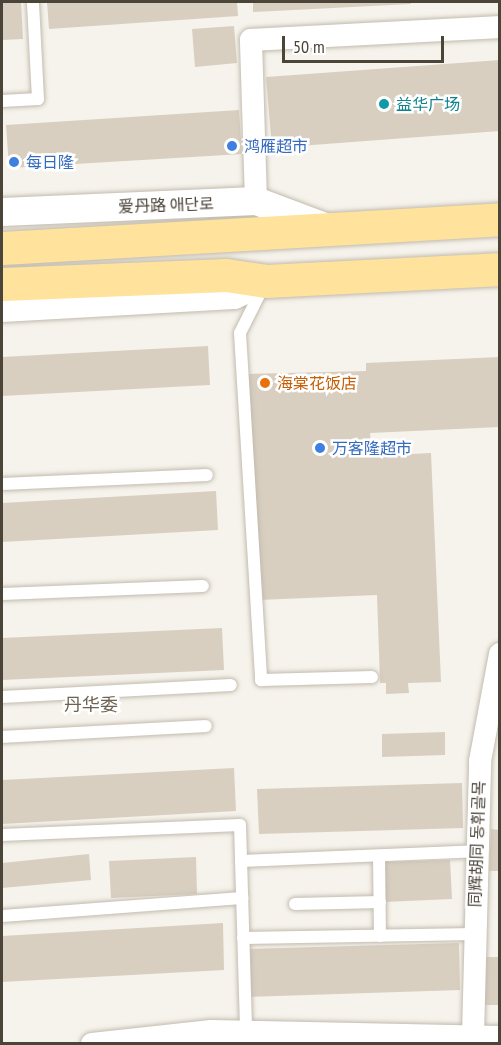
<!DOCTYPE html>
<meta charset="utf-8">
<style>
body{margin:0}
#map{position:relative;width:501px;height:1045px;overflow:hidden;background:#f6f3ec;font-family:"PT Sans Narrow","Noto Sans SC","Noto Sans KR",sans-serif}
div>[style]{position:absolute}
.building>*{inset:0;background:#d8cfc1}
.roads{filter:drop-shadow(0 0 2px #c2bbae) drop-shadow(0 0 2px #c2bbae)}
.service>*{height:12px;margin:-6px;padding:0 6px;transform-origin:6px;border-radius:6px;background:#fff}
.minor>*{height:22px;margin:-11px;padding:0 11px;transform-origin:11px;border-radius:11px;background:#fff}
.tertiary>*{height:28px;margin:-14px;padding:0 14px;transform-origin:14px;border-radius:14px;background:#fff}
.primary>*{height:33px;margin:-16.5px;padding:0 16.5px;transform-origin:16.5px;border-radius:16.5px;background:#ffe39c}
.dots>*{width:16px;height:16px;translate:-50% -50%;box-sizing:border-box;border:3px solid #fff;border-radius:50%}
span{translate:-50% -50%;white-space:nowrap;text-align:center;line-height:1.15;-webkit-text-stroke:5px #fff;paint-order:stroke}
.culture-label{font-size:16px;color:#0d838f}
.left{translate:0 -50%;text-align:left}
.shop-label{font-size:16px;color:#366cbe}
.street-label{font-size:16px;color:#4b4439}
.food-label{font-size:16px;color:#c56008}
.neighbourhood-label{font-size:18px;color:#6e6250}
.frame{position:absolute;inset:0;border:3px solid #4b4439;pointer-events:none}
.scale{position:absolute;left:282px;top:36px;width:162px;height:27px;box-sizing:border-box;border:3px solid #4b4439;border-top:0;padding-left:8px;font-size:18px;line-height:21px;white-space:nowrap;color:#4b4439;-webkit-text-stroke:4px #fff;paint-order:stroke}
</style>
<div id="map">
<div class="building">
<i style="clip-path:polygon(2px 2px,21px 2px,23px 39px,2px 40px)"></i>
<i style="clip-path:polygon(47px 2px,237px 2px,238px 16px,49px 29px)"></i>
<i style="clip-path:polygon(253px 2px,411px 2px,411px 4px,253px 12px)"></i>
<i style="clip-path:polygon(234px 26px,237px 63px,195px 67px,192px 29px)"></i>
<i style="clip-path:polygon(500px 60px,500px 131px,272px 148px,266px 77px)"></i>
<i style="clip-path:polygon(239px 110px,242px 154px,9px 168px,6px 125px)"></i>
<i style="clip-path:polygon(208px 346px,210px 385px,2px 396px,2px 357px)"></i>
<i style="clip-path:polygon(500px 357px,500px 427px,370px 433px,372px 456px,431px 453px,441px 682px,408px 683px,409px 693px,386px 694px,386px 683px,380px 683px,377px 595px,259px 600px,248px 374px,366px 371px,366px 363px)"></i>
<i style="clip-path:polygon(216px 491px,218px 530px,2px 542px,2px 503px)"></i>
<i style="clip-path:polygon(222px 628px,224px 670px,2px 680px,2px 638px)"></i>
<i style="clip-path:polygon(445px 732px,445px 755px,382px 757px,382px 734px)"></i>
<i style="clip-path:polygon(234px 768px,236px 811px,2px 824px,2px 780px)"></i>
<i style="clip-path:polygon(462px 783px,463px 828px,259px 834px,257px 789px)"></i>
<i style="clip-path:polygon(491px 829px,500px 830px,500px 871px,489px 871px)"></i>
<i style="clip-path:polygon(89px 854px,91px 880px,2px 888px,2px 863px)"></i>
<i style="clip-path:polygon(196px 857px,197px 894px,111px 898px,109px 861px)"></i>
<i style="clip-path:polygon(450px 860px,452px 899px,384px 902px,383px 862px)"></i>
<i style="clip-path:polygon(223px 923px,224px 970px,2px 982px,2px 936px)"></i>
<i style="clip-path:polygon(459px 943px,460px 990px,250px 997px,248px 949px)"></i>
<i style="clip-path:polygon(486px 957px,500px 957px,500px 1005px,485px 1005px)"></i>
</div>
<div class="roads">
<div class="service">
<i style="left:2px;top:101px;width:36px;rotate:-3deg"></i>
<i style="left:38px;top:99px;width:97px;rotate:-93deg"></i>
<i style="left:263px;top:287px;width:51px;rotate:116.6deg"></i>
<i style="left:240px;top:333px;width:348px;rotate:86.5deg"></i>
<i style="left:261px;top:680px;width:111px;rotate:-1.5deg"></i>
<i style="left:2px;top:484px;width:205px;rotate:-2.5deg"></i>
<i style="left:2px;top:594px;width:201px;rotate:-2.3deg"></i>
<i style="left:2px;top:697px;width:229px;rotate:-3deg"></i>
<i style="left:2px;top:737px;width:204px;rotate:-3.1deg"></i>
<i style="left:2px;top:835px;width:238px;rotate:-2.4deg"></i>
<i style="left:240px;top:825px;width:207px;rotate:88.3deg"></i>
<i style="left:379px;top:856px;width:80px;rotate:89.3deg"></i>
<i style="left:241px;top:861px;width:235px;rotate:-2.4deg"></i>
<i style="left:295px;top:904px;width:85px;rotate:-1.3deg"></i>
<i style="left:2px;top:916px;width:241px;rotate:-4.3deg"></i>
<i style="left:243px;top:938px;width:232px;rotate:-1deg"></i>
</div>
<div class="minor">
<i style="left:256px;top:201px;width:161px;rotate:-91.8deg"></i>
<i style="left:251px;top:40px;width:249px;rotate:-3deg"></i>
<i style="left:473px;top:1036px;width:275px;rotate:-88.5deg"></i>
<i style="left:480px;top:761px;width:109px;rotate:-79.4deg"></i>
<i style="left:92px;top:1044px;width:120px;rotate:-6.2deg"></i>
<i style="left:211px;top:1031px;width:289px;rotate:1.2deg"></i>
</div>
<div class="tertiary">
<i style="left:2px;top:212px;width:254px;rotate:-2.5deg"></i>
<i style="left:256px;top:201px;width:74px;rotate:20.6deg"></i>
<i style="left:2px;top:308px;width:232px;rotate:-3.2deg"></i>
<i style="left:234px;top:295px;width:35px;rotate:-24deg"></i>
</div>
<div class="primary">
<i style="left:2px;top:248px;width:499px;rotate:-3.3deg"></i>
<i style="left:2px;top:284px;width:224px;rotate:-2.3deg"></i>
<i style="left:226px;top:275px;width:40px;rotate:8.5deg"></i>
<i style="left:266px;top:281px;width:234px;rotate:-2.9deg"></i>
</div>
</div>
<div class="dots">
<i style="left:384px;top:104px;background:#0f9aa8"></i>
<i style="left:232px;top:146px;background:#3f7fe0"></i>
<i style="left:14px;top:162px;background:#3f7fe0"></i>
<i style="left:265px;top:383px;background:#e8710a"></i>
<i style="left:320px;top:448px;background:#3f7fe0"></i>
</div>
<div class="culture-label">
<span class="left" style="left:396px;top:104px">益华广场</span>
</div>
<div class="shop-label">
<span class="left" style="left:244px;top:146px">鸿雁超市</span>
<span class="left" style="left:26px;top:162px">每日隆</span>
<span class="left" style="left:332px;top:448px">万客隆超市</span>
</div>
<div class="street-label">
<span style="left:166px;top:205px;rotate:-2deg">爱丹路 애단로</span>
<span style="left:477px;top:844px;rotate:-88deg">同辉胡同 동휘골목</span>
</div>
<div class="food-label">
<span class="left" style="left:277px;top:383px">海棠花饭店</span>
</div>
<div class="neighbourhood-label">
<span style="left:91px;top:705px">丹华委</span>
</div>
<div class="frame"></div>
<div class="scale">50 m</div>
</div>
